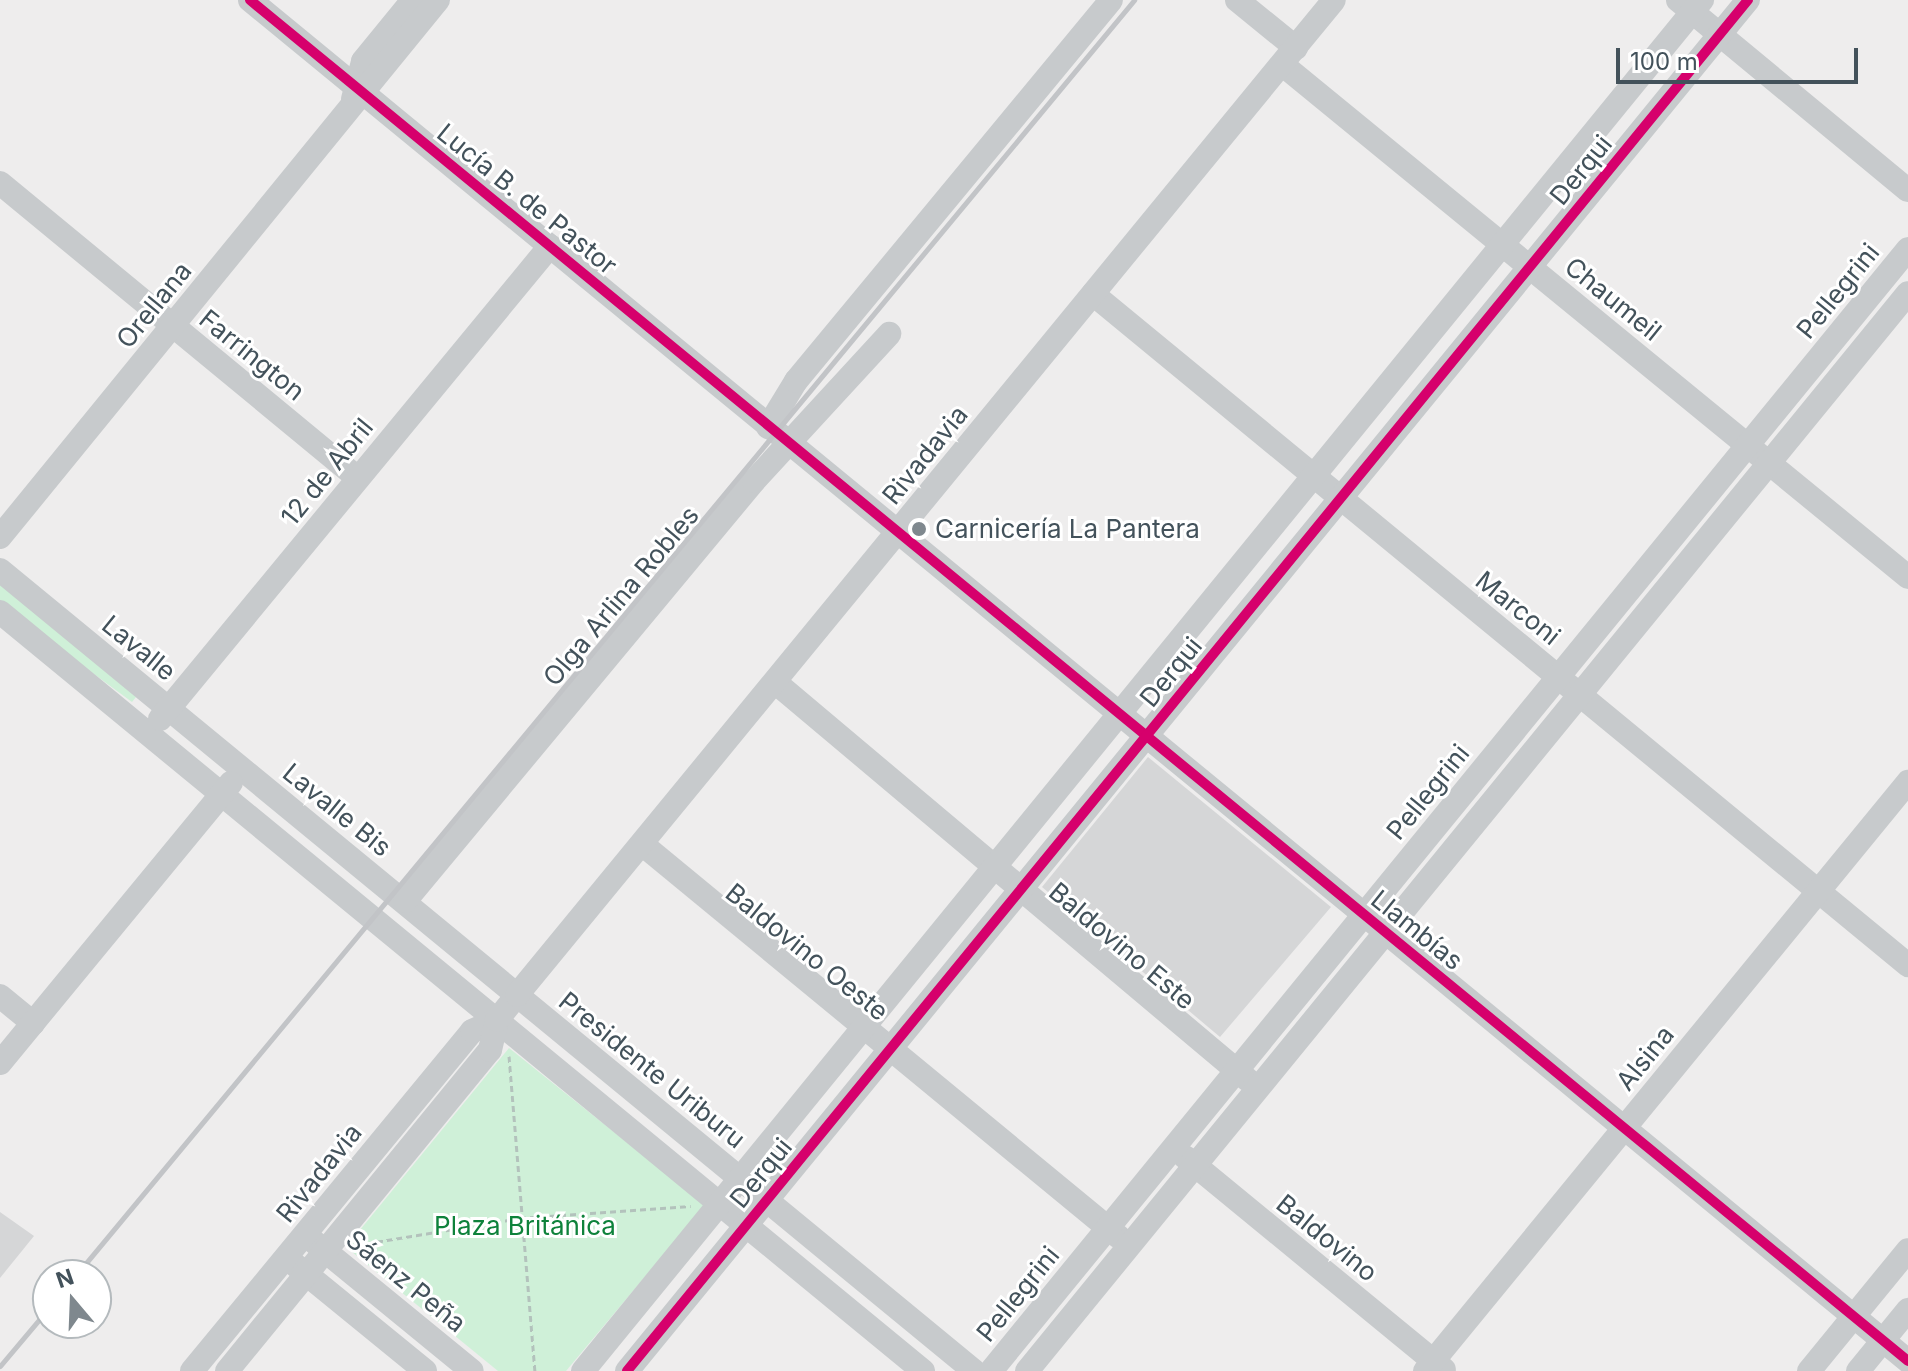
<!DOCTYPE html>
<meta charset="utf-8">
<style>
body{margin:0}
#map{position:relative;width:1908px;height:1371px;overflow:hidden;background:#eeeded;font-family:Inter,sans-serif}
div>[style]{position:absolute}
.green>*{inset:0;background:#cff0d8}
.building>*{inset:0;background:#d5d6d7}
.path>*{height:3px;margin-top:-1.5px;transform-origin:0;background:repeating-linear-gradient(90deg,#b3c2bc 0 6px,transparent 0 10px)}
.minor>*{height:24px;margin:-12px;padding:0 12px;transform-origin:12px;border-radius:12px;background:#c7cacc}
.rail>*{height:5px;margin:-2.5px;padding:0 2.5px;transform-origin:2.5px;border-radius:2.5px;background:#c2c4c7}
.cycleway>*{height:10px;margin:-5px;padding:0 5px;transform-origin:5px;border-radius:5px;background:#d6006c}
.dots>*{width:22px;height:22px;translate:-50% -50%;box-sizing:border-box;border:4px solid #fff;border-radius:50%}
span{translate:-50% -50%;white-space:nowrap;text-align:center;line-height:1.15;-webkit-text-stroke:6px #fff;paint-order:stroke}
.street-label{font-size:26px;color:#43525b}
.poi-label{font-size:26px;color:#43525b}
.left{translate:0 -50%;text-align:left}
.park-label{font-size:26px;color:#0e823b}
.north{position:absolute;left:32px;top:1259px;width:80px;height:80px;box-sizing:border-box;background:#fff;border:2px solid #b4babd;border-radius:50%;rotate:341deg;font-size:22px;font-weight:700;line-height:32px;text-align:center;color:#43525b}
.north::after{content:'';display:block;margin:auto;width:28px;height:36px;background:#7f888e;clip-path:polygon(50% 0,100% 100%,50% 72%,0 100%)}
.scale{position:absolute;left:1616px;top:48px;width:242px;height:36px;box-sizing:border-box;border:4px solid #43525b;border-top:0;padding-left:10px;font-size:24px;line-height:28px;white-space:nowrap;color:#43525b;-webkit-text-stroke:6px #fff;paint-order:stroke}
</style>
<div id="map">
<div class="green">
<i style="clip-path:polygon(0 581px,136px 697px,132px 702px,0 605px)"></i>
<i style="clip-path:polygon(509px 1048px,705px 1205px,566px 1371px,498px 1371px,346px 1247px)"></i>
</div>
<div class="building">
<i style="clip-path:polygon(1148px 757px,1331px 907px,1220px 1037px,1042px 887px)"></i>
<i style="clip-path:polygon(0 1212px,34px 1236px,0 1278px)"></i>
</div>
<div class="path">
<i style="left:509px;top:1056px;width:316px;rotate:85.3deg"></i>
<i style="left:357px;top:1245px;width:165px;rotate:-9.4deg"></i>
<i style="left:520px;top:1218px;width:171px;rotate:-4deg"></i>
</div>
<div class="minor">
<i style="left:250px;top:0;width:2145px;rotate:39.38deg"></i>
<i style="left:1237px;top:0;width:76px;rotate:39.1deg"></i>
<i style="left:1678px;top:0;width:298px;rotate:39.6deg"></i>
<i style="left:1283px;top:65px;width:808px;rotate:39.32deg"></i>
<i style="left:353px;top:99px;width:39px;rotate:-75deg"></i>
<i style="left:363px;top:61px;width:79px;rotate:-50.7deg"></i>
<i style="left:0;top:183px;width:464px;rotate:39.5deg"></i>
<i style="left:1093px;top:294px;width:1056px;rotate:39.47deg"></i>
<i style="left:768px;top:427px;width:54px;rotate:-58.7deg"></i>
<i style="left:796px;top:381px;width:494px;rotate:-50.4deg"></i>
<i style="left:0;top:537px;width:693px;rotate:-50.8deg"></i>
<i style="left:0;top:570px;width:1261px;rotate:39.43deg"></i>
<i style="left:0;top:612px;width:1195px;rotate:39.43deg"></i>
<i style="left:775px;top:682px;width:618px;rotate:40.08deg"></i>
<i style="left:160px;top:719px;width:613px;rotate:-50.49deg"></i>
<i style="left:642px;top:844px;width:618px;rotate:39.49deg"></i>
<i style="left:405px;top:901px;width:546px;rotate:-50.28deg"></i>
<i style="left:754px;top:481px;width:200px;rotate:-47.4deg"></i>
<i style="left:0;top:996px;width:43px;rotate:39.3deg"></i>
<i style="left:0;top:1063px;width:363px;rotate:-50.5deg"></i>
<i style="left:1185px;top:1157px;width:335px;rotate:39.4deg"></i>
<i style="left:313px;top:1241px;width:205px;rotate:39.3deg"></i>
<i style="left:294px;top:1264px;width:169px;rotate:39.2deg"></i>
<i style="left:192px;top:1371px;width:440px;rotate:-50.5deg"></i>
<i style="left:472px;top:1031px;width:27px;rotate:-24deg"></i>
<i style="left:227px;top:1371px;width:415px;rotate:-50.7deg"></i>
<i style="left:490px;top:1050px;width:31px;rotate:-77deg"></i>
<i style="left:497px;top:1020px;width:32px;rotate:-51deg"></i>
<i style="left:517px;top:995px;width:1287px;rotate:-50.61deg"></i>
<i style="left:583px;top:1371px;width:1770px;rotate:-50.78deg"></i>
<i style="left:627px;top:1371px;width:1771px;rotate:-50.73deg"></i>
<i style="left:991px;top:1371px;width:1449px;rotate:-50.74deg"></i>
<i style="left:1027px;top:1371px;width:1392px;rotate:-50.74deg"></i>
<i style="left:1425px;top:1371px;width:762px;rotate:-50.65deg"></i>
<i style="left:1809px;top:1371px;width:156px;rotate:-50.7deg"></i>
<i style="left:1858px;top:1371px;width:79px;rotate:-50.7deg"></i>
</div>
<div class="rail">
<i style="left:76px;top:1275px;width:1657px;rotate:-50.31deg"></i>
<i style="left:0;top:1366px;width:75px;rotate:-49.9deg"></i>
</div>
<div class="cycleway">
<i style="left:250px;top:0;width:2145px;rotate:39.38deg"></i>
<i style="left:627px;top:1371px;width:1771px;rotate:-50.73deg"></i>
</div>
<div class="dots">
<i style="left:919px;top:529px;background:#7f888e"></i>
</div>
<div class="street-label">
<span style="left:1581px;top:170px;rotate:-51deg">Derqui</span>
<span style="left:527px;top:199px;rotate:39deg">Lucía B. de Pastor</span>
<span style="left:1838px;top:291px;rotate:-51deg">Pellegrini</span>
<span style="left:1613px;top:299px;rotate:39deg">Chaumeil</span>
<span style="left:154px;top:305px;rotate:-51deg">Orellana</span>
<span style="left:252px;top:355px;rotate:39deg">Farrington</span>
<span style="left:925px;top:455px;rotate:-51deg">Rivadavia</span>
<span style="left:327px;top:472px;rotate:-51deg">12 de Abril</span>
<span style="left:621px;top:596px;rotate:-50deg">Olga Arlina Robles</span>
<span style="left:1518px;top:608px;rotate:39deg">Marconi</span>
<span style="left:139px;top:648px;rotate:39deg">Lavalle</span>
<span style="left:1171px;top:672px;rotate:-51deg">Derqui</span>
<span style="left:1428px;top:792px;rotate:-51deg">Pellegrini</span>
<span style="left:337px;top:810px;rotate:39deg">Lavalle Bis</span>
<span style="left:1417px;top:930px;rotate:39deg">Llambías</span>
<span style="left:1122px;top:946px;rotate:40deg">Baldovino Este</span>
<span style="left:807px;top:952px;rotate:39deg">Baldovino Oeste</span>
<span style="left:1645px;top:1058px;rotate:-51deg">Alsina</span>
<span style="left:652px;top:1070px;rotate:39deg">Presidente Uriburu</span>
<span style="left:319px;top:1173px;rotate:-51deg">Rivadavia</span>
<span style="left:761px;top:1173px;rotate:-51deg">Derqui</span>
<span style="left:1327px;top:1238px;rotate:39deg">Baldovino</span>
<span style="left:406px;top:1281px;rotate:39deg">Sáenz Peña</span>
<span style="left:1018px;top:1294px;rotate:-51deg">Pellegrini</span>
</div>
<div class="poi-label">
<span class="left" style="left:935px;top:529px">Carnicería La Pantera</span>
</div>
<div class="park-label">
<span style="left:525px;top:1226px">Plaza Británica</span>
</div>
<div class="north">N</div>
<div class="scale">100 m</div>
</div>
